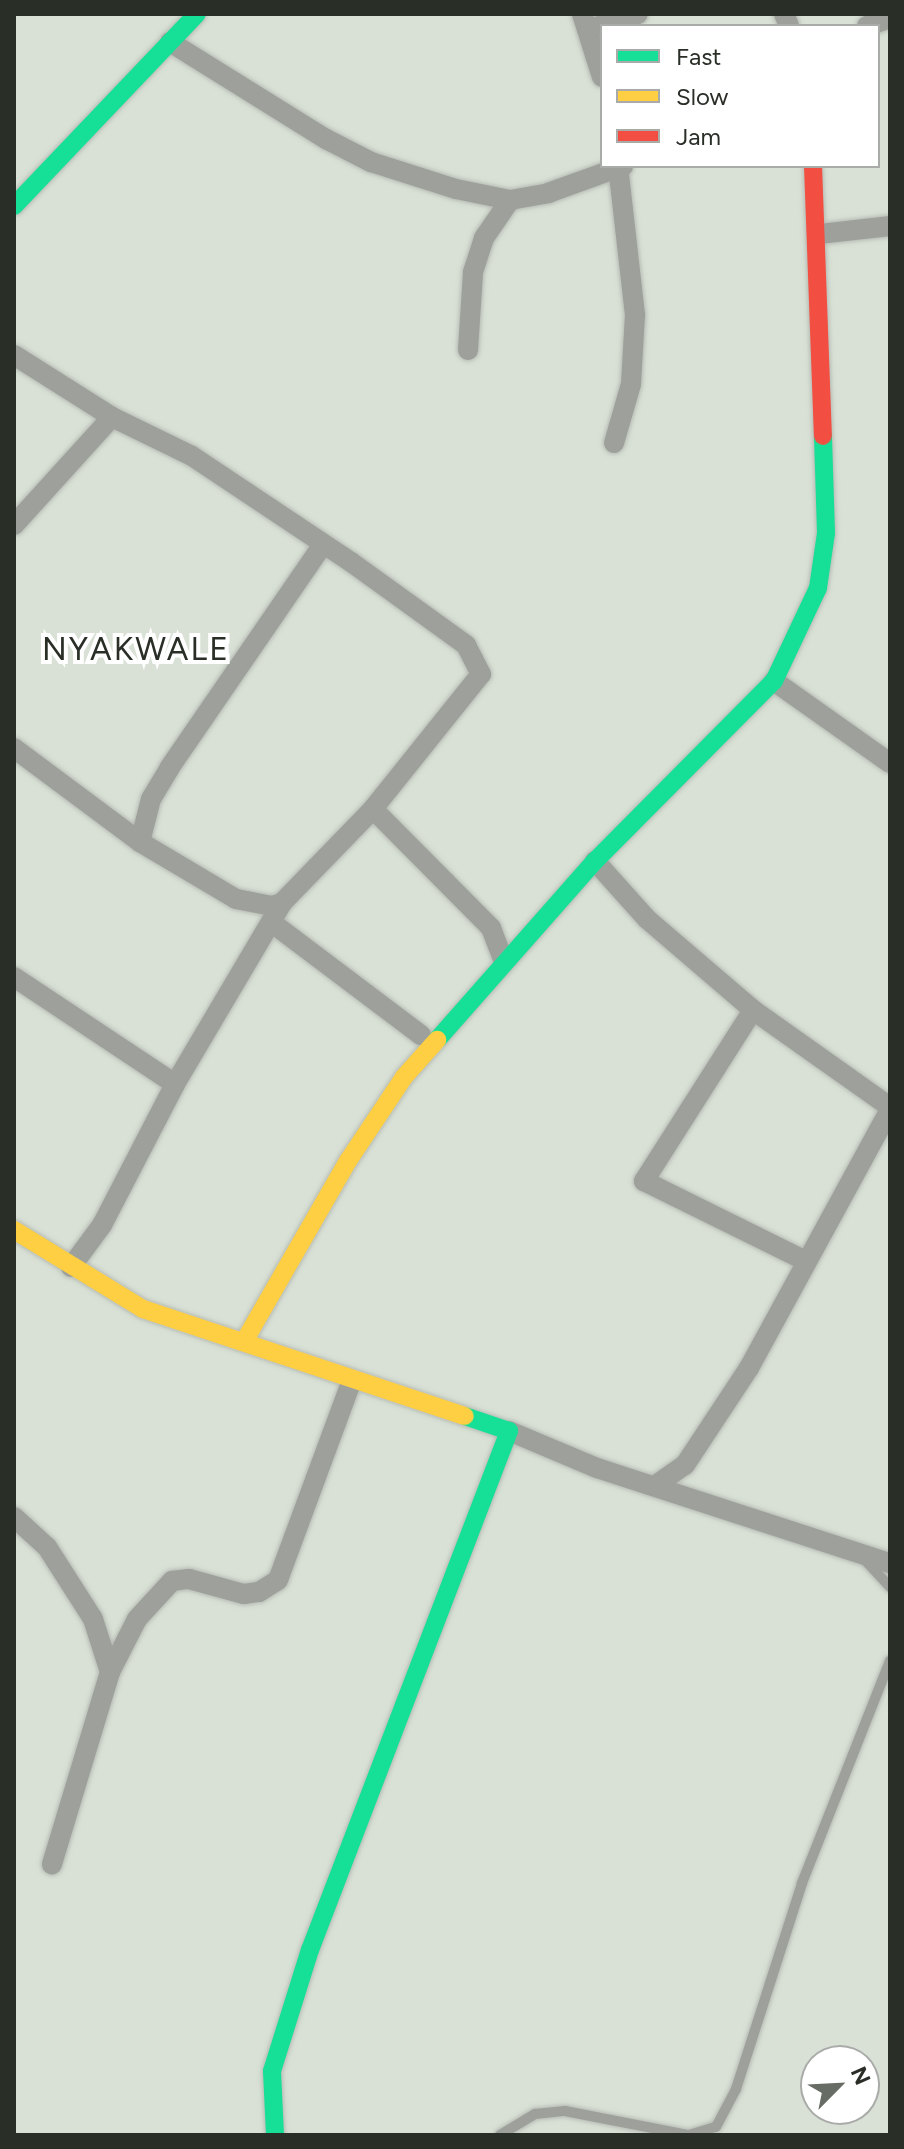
<!DOCTYPE html>
<style>
body{margin:0}
#map{position:relative;width:904px;height:2149px;overflow:hidden;background:#d9e1d6;font-family:Figtree,sans-serif}
div>[style]{position:absolute}
.roads{filter:drop-shadow(0 0 2px #b7bcb4) drop-shadow(0 0 2px #b7bcb4)}
.lane>*{height:10px;margin:-5px;padding:0 5px;transform-origin:5px;border-radius:5px;background:#9da09b}
.street>*{height:20px;margin:-10px;padding:0 10px;transform-origin:10px;border-radius:10px;background:#9da09b}
.fast>*{height:18px;margin:-9px;padding:0 9px;transform-origin:9px;border-radius:9px;background:#16e098}
.slow>*{height:18px;margin:-9px;padding:0 9px;transform-origin:9px;border-radius:9px;background:#ffcf43}
.jam>*{height:18px;margin:-9px;padding:0 9px;transform-origin:9px;border-radius:9px;background:#f24e42}
span{translate:-50% -50%;white-space:nowrap;text-align:center;line-height:1.15;-webkit-text-stroke:8px #fff;paint-order:stroke}
.quarter-label{font-size:32px;color:#292e27;letter-spacing:2px}
.frame{position:absolute;inset:0;border:16px solid #292e27;pointer-events:none}
.legend{position:absolute;left:600px;top:24px;width:280px;height:144px;box-sizing:border-box;background:#fff;border:2px solid #a9aba9;margin:0;padding:10px 14px;list-style:none;font-size:24px;color:#292e27}
.legend li{display:flex;align-items:center;gap:16px;height:40px}
.legend b{width:40px;border:2px solid #a9aba9}
.north{position:absolute;left:800px;top:2045px;width:80px;height:80px;box-sizing:border-box;background:#fff;border:2px solid #a9aba9;border-radius:50%;rotate:66deg;font-size:22px;font-weight:700;line-height:32px;text-align:center;color:#292e27}
.north::after{content:'';display:block;margin:auto;width:28px;height:36px;background:#676d64;clip-path:polygon(50% 0,100% 100%,50% 72%,0 100%)}
</style>
<div id="map">
<div class="roads">
<div class="lane">
<i style="left:863px;top:1558px;width:40px;rotate:47deg"></i>
<i style="left:500px;top:2135px;width:41px;rotate:-31deg"></i>
<i style="left:535px;top:2114px;width:30px;rotate:-6deg"></i>
<i style="left:565px;top:2111px;width:126px;rotate:11deg"></i>
<i style="left:689px;top:2135px;width:28px;rotate:-17deg"></i>
<i style="left:716px;top:2127px;width:43px;rotate:-62.2deg"></i>
<i style="left:736px;top:2089px;width:216px;rotate:-72.2deg"></i>
<i style="left:802px;top:1883px;width:239px;rotate:-68.4deg"></i>
</div>
<div class="street">
<i style="left:582px;top:14px;width:66px;rotate:72.4deg"></i>
<i style="left:784px;top:14px;width:13px;rotate:67deg"></i>
<i style="left:867px;top:26px;width:24px;rotate:-19deg"></i>
<i style="left:589px;top:29px;width:51px;rotate:-17deg"></i>
<i style="left:170px;top:42px;width:184px;rotate:31.9deg"></i>
<i style="left:326px;top:139px;width:51px;rotate:27.1deg"></i>
<i style="left:371px;top:162px;width:89px;rotate:17.6deg"></i>
<i style="left:456px;top:189px;width:55px;rotate:11.5deg"></i>
<i style="left:510px;top:200px;width:39px;rotate:-10deg"></i>
<i style="left:548px;top:193px;width:80px;rotate:-19.8deg"></i>
<i style="left:819px;top:234px;width:71px;rotate:-6.4deg"></i>
<i style="left:468px;top:350px;width:78px;rotate:-86.3deg"></i>
<i style="left:473px;top:272px;width:36px;rotate:-72deg"></i>
<i style="left:484px;top:238px;width:46px;rotate:-55.6deg"></i>
<i style="left:14px;top:355px;width:116px;rotate:32.3deg"></i>
<i style="left:112px;top:417px;width:89px;rotate:26deg"></i>
<i style="left:192px;top:456px;width:191px;rotate:33.7deg"></i>
<i style="left:351px;top:562px;width:142px;rotate:35.8deg"></i>
<i style="left:466px;top:645px;width:33px;rotate:63deg"></i>
<i style="left:481px;top:674px;width:173px;rotate:128.7deg"></i>
<i style="left:373px;top:809px;width:131px;rotate:134.1deg"></i>
<i style="left:282px;top:903px;width:10px;rotate:163deg"></i>
<i style="left:272px;top:906px;width:37px;rotate:-169deg"></i>
<i style="left:236px;top:899px;width:112px;rotate:-149.3deg"></i>
<i style="left:140px;top:842px;width:157px;rotate:-143.3deg"></i>
<i style="left:614px;top:443px;width:61px;rotate:-73.9deg"></i>
<i style="left:631px;top:384px;width:69px;rotate:-86.7deg"></i>
<i style="left:635px;top:315px;width:150px;rotate:-96.5deg"></i>
<i style="left:14px;top:525px;width:146px;rotate:-47.8deg"></i>
<i style="left:774px;top:681px;width:142px;rotate:35.3deg"></i>
<i style="left:373px;top:809px;width:168px;rotate:45.2deg"></i>
<i style="left:491px;top:928px;width:34px;rotate:69deg"></i>
<i style="left:140px;top:842px;width:44px;rotate:-75.7deg"></i>
<i style="left:151px;top:799px;width:37px;rotate:-59deg"></i>
<i style="left:170px;top:767px;width:268px;rotate:-55.5deg"></i>
<i style="left:595px;top:861px;width:78px;rotate:48.1deg"></i>
<i style="left:647px;top:919px;width:140px;rotate:40.6deg"></i>
<i style="left:753px;top:1010px;width:168px;rotate:35.3deg"></i>
<i style="left:271px;top:922px;width:188px;rotate:37deg"></i>
<i style="left:14px;top:977px;width:193px;rotate:33.6deg"></i>
<i style="left:753px;top:1010px;width:203px;rotate:122.5deg"></i>
<i style="left:644px;top:1181px;width:178px;rotate:26.3deg"></i>
<i style="left:71px;top:1267px;width:52px;rotate:-53.6deg"></i>
<i style="left:102px;top:1225px;width:159px;rotate:-62.6deg"></i>
<i style="left:175px;top:1084px;width:210px;rotate:-59.4deg"></i>
<i style="left:509px;top:1431px;width:95px;rotate:22.8deg"></i>
<i style="left:597px;top:1468px;width:308px;rotate:18deg"></i>
<i style="left:656px;top:1485px;width:35px;rotate:-35deg"></i>
<i style="left:685px;top:1465px;width:116px;rotate:-56.6deg"></i>
<i style="left:749px;top:1368px;width:295px;rotate:-61.4deg"></i>
<i style="left:14px;top:1517px;width:45px;rotate:42.3deg"></i>
<i style="left:47px;top:1547px;width:85px;rotate:57.4deg"></i>
<i style="left:93px;top:1619px;width:56px;rotate:72.2deg"></i>
<i style="left:110px;top:1672px;width:201px;rotate:106.8deg"></i>
<i style="left:110px;top:1672px;width:59px;rotate:-63deg"></i>
<i style="left:137px;top:1619px;width:52px;rotate:-47.4deg"></i>
<i style="left:172px;top:1581px;width:17px;rotate:-7deg"></i>
<i style="left:189px;top:1579px;width:57px;rotate:15.3deg"></i>
<i style="left:244px;top:1594px;width:15px;rotate:-8deg"></i>
<i style="left:259px;top:1592px;width:22px;rotate:-32deg"></i>
<i style="left:278px;top:1580px;width:213px;rotate:-69.7deg"></i>
</div>
<div class="fast">
<i style="left:14px;top:206px;width:265px;rotate:-46.4deg"></i>
<i style="left:437px;top:1040px;width:239px;rotate:-48.6deg"></i>
<i style="left:595px;top:861px;width:254px;rotate:-45.2deg"></i>
<i style="left:774px;top:681px;width:103px;rotate:-64.7deg"></i>
<i style="left:818px;top:588px;width:56px;rotate:-81.7deg"></i>
<i style="left:826px;top:533px;width:97px;rotate:-91.8deg"></i>
<i style="left:275px;top:2135px;width:64px;rotate:-92.7deg"></i>
<i style="left:272px;top:2071px;width:127px;rotate:-72.6deg"></i>
<i style="left:310px;top:1950px;width:556px;rotate:-69.02deg"></i>
<i style="left:509px;top:1431px;width:46px;rotate:-161.2deg"></i>
</div>
<div class="slow">
<i style="left:14px;top:1230px;width:151px;rotate:31.5deg"></i>
<i style="left:143px;top:1309px;width:339px;rotate:18.4deg"></i>
<i style="left:245px;top:1340px;width:207px;rotate:-60.1deg"></i>
<i style="left:348px;top:1161px;width:101px;rotate:-56.3deg"></i>
<i style="left:404px;top:1077px;width:50px;rotate:-48.3deg"></i>
</div>
<div class="jam">
<i style="left:813px;top:166px;width:270px;rotate:87.9deg"></i>
</div>
</div>
<div class="quarter-label">
<span style="left:136px;top:649px">NYAKWALE</span>
</div>
<div class="frame"></div>
<ul class="legend">
<li><b style="height:10px;background:#16e098"></b>Fast</li>
<li><b style="height:10px;background:#ffcf43"></b>Slow</li>
<li><b style="height:10px;background:#f24e42"></b>Jam</li>
</ul>
<div class="north">N</div>
</div>
